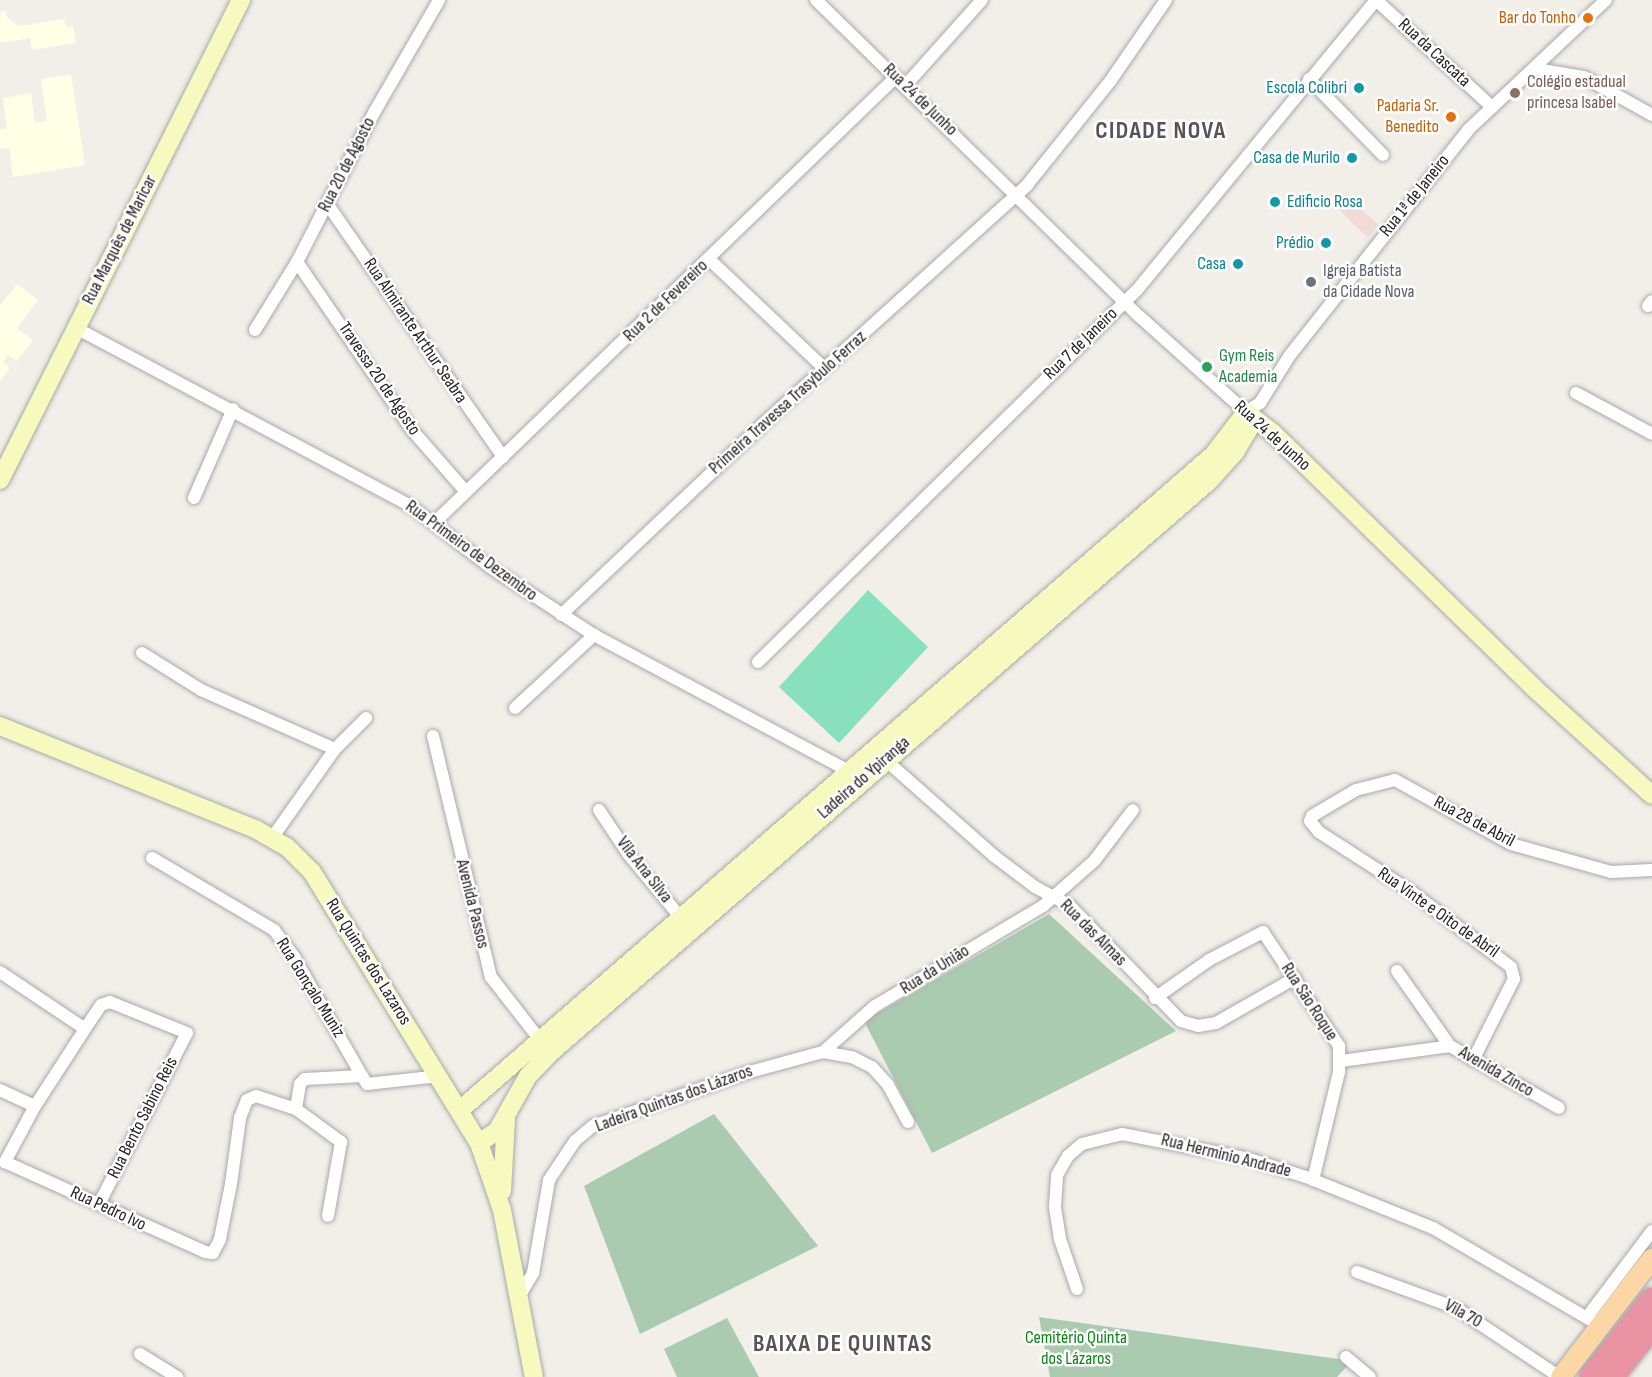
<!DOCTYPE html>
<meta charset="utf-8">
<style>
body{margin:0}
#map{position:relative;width:1652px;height:1377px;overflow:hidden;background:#f2efe9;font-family:"Sofia Sans Condensed",sans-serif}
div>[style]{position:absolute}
.commercial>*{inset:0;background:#f2dad9}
.education>*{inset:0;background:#ffffe5}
.cemetery>*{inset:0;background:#aacbaf}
.pitch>*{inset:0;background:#88e0be}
.roads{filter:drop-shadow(0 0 2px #a9a9a9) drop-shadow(0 0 2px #a9a9a9)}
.street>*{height:12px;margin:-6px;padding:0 6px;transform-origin:6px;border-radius:6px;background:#fff}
.secondary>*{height:18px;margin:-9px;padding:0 9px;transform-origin:9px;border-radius:9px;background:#f7fabf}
.primary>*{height:20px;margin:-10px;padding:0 10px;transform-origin:10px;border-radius:10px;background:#fcd6a4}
.highway>*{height:22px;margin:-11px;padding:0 11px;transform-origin:11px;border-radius:11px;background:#e892a2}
.dots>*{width:16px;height:16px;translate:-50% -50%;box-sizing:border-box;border:3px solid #fff;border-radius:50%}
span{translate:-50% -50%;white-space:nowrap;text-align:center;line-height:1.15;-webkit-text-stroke:5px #fff;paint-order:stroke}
.food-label{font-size:18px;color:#c56008}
.right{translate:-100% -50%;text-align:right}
.street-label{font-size:18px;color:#222}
.education-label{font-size:18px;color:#785e54}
.left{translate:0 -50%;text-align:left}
.culture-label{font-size:18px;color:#0d838f}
.worship-label{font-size:18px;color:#5b616d}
.leisure-label{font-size:18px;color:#27864d}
.park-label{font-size:18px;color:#0c8416}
.district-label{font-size:24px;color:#555;font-weight:700;letter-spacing:1.5px}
</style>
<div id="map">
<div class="commercial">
<i style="clip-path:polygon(1344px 194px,1378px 224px,1368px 238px,1336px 207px)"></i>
</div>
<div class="education">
<i style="clip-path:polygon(6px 11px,7px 18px,19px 26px,64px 19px,66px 27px,73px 26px,76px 43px,32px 50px,30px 38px,0 43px,0 12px)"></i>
<i style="clip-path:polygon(71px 74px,85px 165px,13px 177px,9px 148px,0 149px,0 129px,7px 128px,3px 98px,31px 93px,35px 123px,47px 121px,41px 79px)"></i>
<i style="clip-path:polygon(17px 284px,38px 300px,17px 328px,33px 340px,17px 361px,8px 355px,3px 362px,10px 368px,0 381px,0 306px)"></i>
</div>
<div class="cemetery">
<i style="clip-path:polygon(1049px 914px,1176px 1031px,932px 1153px,864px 1021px)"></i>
<i style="clip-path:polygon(714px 1114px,818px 1246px,640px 1334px,584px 1186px)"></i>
<i style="clip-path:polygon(1039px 1317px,1352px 1361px,1337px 1377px,1050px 1377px)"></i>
<i style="clip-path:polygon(727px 1318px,759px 1377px,677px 1377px,664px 1349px)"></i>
</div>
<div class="pitch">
<i style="clip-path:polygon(868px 590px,928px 647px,839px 743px,779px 687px)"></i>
</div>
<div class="roads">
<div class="street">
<i style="left:816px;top:0;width:452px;rotate:44.4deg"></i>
<i style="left:1139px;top:316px;width:144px;rotate:41.9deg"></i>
<i style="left:1246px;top:412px;width:17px;rotate:-33deg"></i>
<i style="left:1260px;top:403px;width:57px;rotate:-58deg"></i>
<i style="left:1290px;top:355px;width:288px;rotate:-51.6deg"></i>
<i style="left:1469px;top:129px;width:188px;rotate:-43.3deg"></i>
<i style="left:1376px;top:0;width:158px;rotate:42.7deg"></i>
<i style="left:1536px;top:69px;width:49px;rotate:9.5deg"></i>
<i style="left:1584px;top:77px;width:78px;rotate:29.2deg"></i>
<i style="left:1309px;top:79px;width:106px;rotate:45.8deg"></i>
<i style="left:905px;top:86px;width:115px;rotate:-48.2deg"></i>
<i style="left:328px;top:205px;width:307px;rotate:55.2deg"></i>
<i style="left:709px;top:259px;width:158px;rotate:43.5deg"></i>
<i style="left:297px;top:262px;width:204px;rotate:55.6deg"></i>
<i style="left:412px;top:430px;width:82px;rotate:48.9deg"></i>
<i style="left:1648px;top:306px;width:6px;rotate:-51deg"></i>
<i style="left:76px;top:328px;width:377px;rotate:28deg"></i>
<i style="left:409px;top:505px;width:102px;rotate:37.4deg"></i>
<i style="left:490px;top:567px;width:124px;rotate:33.2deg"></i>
<i style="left:594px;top:635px;width:295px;rotate:28.1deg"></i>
<i style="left:255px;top:330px;width:80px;rotate:-58.3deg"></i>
<i style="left:297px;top:262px;width:170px;rotate:-62.7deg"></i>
<i style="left:375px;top:111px;width:128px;rotate:-60deg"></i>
<i style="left:1576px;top:393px;width:86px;rotate:28.3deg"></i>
<i style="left:194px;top:498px;width:97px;rotate:-66.3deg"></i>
<i style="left:435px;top:522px;width:641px;rotate:-43.99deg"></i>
<i style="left:561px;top:615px;width:279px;rotate:-43.4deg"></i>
<i style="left:764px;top:423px;width:355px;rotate:-42.1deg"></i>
<i style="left:1027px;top:185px;width:134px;rotate:-51.3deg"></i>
<i style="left:1111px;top:80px;width:97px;rotate:-55.5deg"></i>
<i style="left:142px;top:653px;width:70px;rotate:32.1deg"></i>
<i style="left:201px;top:690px;width:146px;rotate:23.8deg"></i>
<i style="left:758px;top:662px;width:531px;rotate:-44.47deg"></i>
<i style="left:1137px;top:290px;width:376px;rotate:-50.5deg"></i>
<i style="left:515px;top:708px;width:108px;rotate:-42.7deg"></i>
<i style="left:433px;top:736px;width:248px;rotate:76.5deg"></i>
<i style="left:491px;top:977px;width:86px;rotate:52.1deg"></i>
<i style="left:881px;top:756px;width:151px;rotate:41.5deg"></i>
<i style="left:994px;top:856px;width:51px;rotate:37.1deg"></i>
<i style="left:1035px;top:887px;width:38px;rotate:28deg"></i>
<i style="left:1069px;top:905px;width:161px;rotate:46deg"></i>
<i style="left:1181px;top:1021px;width:18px;rotate:16deg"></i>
<i style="left:1198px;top:1026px;width:18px;rotate:-9deg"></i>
<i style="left:1216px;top:1023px;width:91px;rotate:-29.7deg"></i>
<i style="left:599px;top:810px;width:54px;rotate:56.3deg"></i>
<i style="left:629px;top:855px;width:89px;rotate:50.4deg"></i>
<i style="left:272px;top:838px;width:109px;rotate:-54.7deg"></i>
<i style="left:335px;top:749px;width:44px;rotate:-45deg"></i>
<i style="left:152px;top:858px;width:142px;rotate:30.5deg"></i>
<i style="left:274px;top:930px;width:34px;rotate:53deg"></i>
<i style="left:294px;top:957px;width:137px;rotate:60.3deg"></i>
<i style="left:1397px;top:971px;width:92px;rotate:54.8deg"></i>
<i style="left:1450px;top:1046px;width:125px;rotate:29.6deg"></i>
<i style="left:0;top:972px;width:102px;rotate:33.8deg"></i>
<i style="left:1155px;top:998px;width:66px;rotate:-35.1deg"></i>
<i style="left:1209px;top:960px;width:61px;rotate:-27.4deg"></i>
<i style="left:1263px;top:932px;width:137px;rotate:56.3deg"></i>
<i style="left:1339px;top:1046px;width:26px;rotate:90deg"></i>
<i style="left:1339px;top:1072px;width:111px;rotate:103.5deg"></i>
<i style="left:823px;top:1052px;width:69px;rotate:-41.5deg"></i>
<i style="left:875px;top:1006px;width:196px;rotate:-30.8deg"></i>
<i style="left:1043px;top:906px;width:68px;rotate:-41.4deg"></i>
<i style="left:1094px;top:861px;width:64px;rotate:-52.6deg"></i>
<i style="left:1473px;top:1060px;width:91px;rotate:-63.2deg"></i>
<i style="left:1514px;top:979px;width:12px;rotate:-104deg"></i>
<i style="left:1511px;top:967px;width:124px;rotate:-142.9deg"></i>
<i style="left:1412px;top:892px;width:111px;rotate:-147.2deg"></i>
<i style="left:1319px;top:832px;width:14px;rotate:-129deg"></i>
<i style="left:1310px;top:821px;width:5px;rotate:-68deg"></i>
<i style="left:1312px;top:816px;width:51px;rotate:-30.6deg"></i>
<i style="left:1356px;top:790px;width:40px;rotate:-14.4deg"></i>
<i style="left:1395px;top:780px;width:132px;rotate:28.9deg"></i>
<i style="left:1511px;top:844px;width:104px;rotate:15.6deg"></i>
<i style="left:1611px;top:872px;width:41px;rotate:-2.8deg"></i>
<i style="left:1341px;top:1061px;width:110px;rotate:-7.8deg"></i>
<i style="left:0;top:1090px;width:38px;rotate:25deg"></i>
<i style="left:296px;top:1109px;width:25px;rotate:-81deg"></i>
<i style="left:300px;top:1084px;width:7px;rotate:-45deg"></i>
<i style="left:305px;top:1079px;width:57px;rotate:-3deg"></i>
<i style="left:362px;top:1076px;width:9px;rotate:58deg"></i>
<i style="left:367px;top:1084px;width:72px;rotate:-6.3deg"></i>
<i style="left:99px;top:1204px;width:192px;rotate:-62.8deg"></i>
<i style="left:187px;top:1033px;width:83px;rotate:-158.1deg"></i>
<i style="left:110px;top:1002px;width:9px;rotate:162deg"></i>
<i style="left:101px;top:1005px;width:29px;rotate:124deg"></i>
<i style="left:85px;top:1029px;width:92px;rotate:123deg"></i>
<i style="left:35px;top:1106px;width:64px;rotate:118.2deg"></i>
<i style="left:5px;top:1162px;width:219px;rotate:24.2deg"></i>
<i style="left:205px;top:1252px;width:8px;rotate:7deg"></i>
<i style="left:213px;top:1253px;width:16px;rotate:-63deg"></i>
<i style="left:220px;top:1239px;width:56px;rotate:-78.7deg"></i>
<i style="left:231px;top:1184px;width:67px;rotate:-82.2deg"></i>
<i style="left:240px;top:1118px;width:19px;rotate:-69deg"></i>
<i style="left:247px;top:1100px;width:10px;rotate:-24deg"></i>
<i style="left:256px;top:1096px;width:42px;rotate:18deg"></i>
<i style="left:296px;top:1109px;width:56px;rotate:36.3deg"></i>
<i style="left:341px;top:1142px;width:75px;rotate:100deg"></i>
<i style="left:1357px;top:1272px;width:105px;rotate:20deg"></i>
<i style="left:1456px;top:1308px;width:125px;rotate:33.6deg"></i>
<i style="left:1077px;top:1289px;width:53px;rotate:-108.8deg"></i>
<i style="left:1060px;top:1239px;width:33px;rotate:-99deg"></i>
<i style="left:1055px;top:1206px;width:31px;rotate:-86deg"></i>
<i style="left:1057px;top:1175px;width:22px;rotate:-60deg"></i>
<i style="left:1068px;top:1156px;width:18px;rotate:-41deg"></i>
<i style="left:1082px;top:1144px;width:41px;rotate:-14deg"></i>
<i style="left:1122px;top:1134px;width:126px;rotate:11deg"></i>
<i style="left:1246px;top:1158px;width:63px;rotate:17.6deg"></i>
<i style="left:1306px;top:1177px;width:137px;rotate:21.9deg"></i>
<i style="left:1433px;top:1228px;width:194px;rotate:30.3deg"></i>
<i style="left:520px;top:1295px;width:26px;rotate:-59deg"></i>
<i style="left:533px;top:1273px;width:94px;rotate:-80.2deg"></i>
<i style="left:549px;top:1180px;width:47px;rotate:-56.3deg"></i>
<i style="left:575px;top:1141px;width:23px;rotate:-40deg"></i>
<i style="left:593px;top:1126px;width:162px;rotate:-19.1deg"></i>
<i style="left:746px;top:1073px;width:80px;rotate:-15.3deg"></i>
<i style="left:823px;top:1052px;width:29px;rotate:10deg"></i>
<i style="left:852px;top:1057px;width:22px;rotate:27deg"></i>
<i style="left:872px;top:1067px;width:24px;rotate:48deg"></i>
<i style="left:888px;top:1085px;width:42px;rotate:61.6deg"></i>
<i style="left:1587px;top:1317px;width:108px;rotate:-52.9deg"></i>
<i style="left:140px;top:1354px;width:44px;rotate:31.9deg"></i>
<i style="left:1346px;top:1357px;width:31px;rotate:40deg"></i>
</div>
<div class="secondary">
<i style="left:0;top:480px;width:537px;rotate:-63.34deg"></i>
<i style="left:0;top:726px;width:277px;rotate:22deg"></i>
<i style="left:257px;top:830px;width:34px;rotate:30deg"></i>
<i style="left:287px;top:847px;width:35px;rotate:45deg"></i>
<i style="left:312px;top:872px;width:318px;rotate:58.4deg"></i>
<i style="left:479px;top:1143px;width:71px;rotate:71.1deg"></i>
<i style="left:502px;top:1210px;width:170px;rotate:79.2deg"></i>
<i style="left:460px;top:1110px;width:998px;rotate:-41.02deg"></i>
<i style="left:1213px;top:455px;width:54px;rotate:-52.5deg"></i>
<i style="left:1246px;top:412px;width:34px;rotate:38deg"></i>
<i style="left:1273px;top:433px;width:365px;rotate:44.3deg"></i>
<i style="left:1534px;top:688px;width:159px;rotate:42.2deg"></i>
<i style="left:479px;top:1143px;width:22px;rotate:-34deg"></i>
<i style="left:497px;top:1131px;width:63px;rotate:-60.6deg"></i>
<i style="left:528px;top:1076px;width:32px;rotate:-46deg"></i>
<i style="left:550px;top:1053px;width:874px;rotate:-40.96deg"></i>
<i style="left:1210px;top:480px;width:38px;rotate:-48deg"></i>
<i style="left:1235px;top:452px;width:35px;rotate:-59deg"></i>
<i style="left:502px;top:1191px;width:72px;rotate:-86.8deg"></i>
</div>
<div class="primary">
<i style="left:1561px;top:1377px;width:149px;rotate:-52.4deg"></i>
</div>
<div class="highway">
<i style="left:1591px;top:1377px;width:99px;rotate:-52deg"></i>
<i style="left:1613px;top:1377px;width:63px;rotate:-52deg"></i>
</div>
</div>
<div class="dots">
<i style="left:1588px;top:18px;background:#e8710a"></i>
<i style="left:1359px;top:88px;background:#0f9aa8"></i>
<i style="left:1515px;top:93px;background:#8d6e63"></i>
<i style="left:1451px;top:117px;background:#e8710a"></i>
<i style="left:1352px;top:158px;background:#0f9aa8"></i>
<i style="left:1275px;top:202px;background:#0f9aa8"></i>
<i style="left:1326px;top:243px;background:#0f9aa8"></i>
<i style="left:1238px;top:264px;background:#0f9aa8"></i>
<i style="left:1311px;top:282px;background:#6b7280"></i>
<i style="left:1207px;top:367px;background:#2e9e5b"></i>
</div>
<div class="food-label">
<span class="right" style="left:1576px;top:18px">Bar do Tonho</span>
<span class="right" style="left:1439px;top:117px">Padaria Sr.<br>Benedito</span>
</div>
<div class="street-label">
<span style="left:1434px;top:53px;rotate:43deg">Rua da Cascata</span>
<span style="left:920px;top:100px;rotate:44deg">Rua 24 de Junho</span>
<span style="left:347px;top:165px;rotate:-63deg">Rua 20 de Agosto</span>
<span style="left:1415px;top:196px;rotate:-51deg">Rua 1ª de Janeiro</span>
<span style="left:120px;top:240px;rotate:-63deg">Rua Marquês de Maricar</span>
<span style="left:666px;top:301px;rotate:-44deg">Rua 2 de Fevereiro</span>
<span style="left:415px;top:331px;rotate:56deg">Rua Almirante Arthur Seabra</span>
<span style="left:1081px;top:344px;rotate:-44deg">Rua 7 de Janeiro</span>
<span style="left:379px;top:379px;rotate:56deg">Travessa 20 de Agosto</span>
<span style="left:788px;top:403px;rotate:-42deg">Primeira Travessa Trasybulo Ferraz</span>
<span style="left:1272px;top:436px;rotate:42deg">Rua 24 de Junho</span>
<span style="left:471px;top:551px;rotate:36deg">Rua Primeiro de Dezembro</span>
<span style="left:864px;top:778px;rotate:-41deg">Ladeira do Ypiranga</span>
<span style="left:1474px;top:822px;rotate:28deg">Rua 28 de Abril</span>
<span style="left:644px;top:870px;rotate:52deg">Vila Ana Silva</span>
<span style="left:472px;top:904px;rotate:76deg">Avenida Passos</span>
<span style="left:1438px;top:913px;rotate:35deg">Rua Vinte e Oito de Abril</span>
<span style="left:1093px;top:933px;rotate:45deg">Rua das Almas</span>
<span style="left:368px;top:962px;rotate:58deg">Rua Quintas dos Lazaros</span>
<span style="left:935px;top:970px;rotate:-32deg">Rua da União</span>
<span style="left:310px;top:988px;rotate:58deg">Rua Gonçalo Muniz</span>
<span style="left:1309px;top:1002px;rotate:57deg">Rua São Roque</span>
<span style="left:1496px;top:1072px;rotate:30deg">Avenida Zinco</span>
<span style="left:674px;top:1099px;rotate:-20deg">Ladeira Quintas dos Lázaros</span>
<span style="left:143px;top:1118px;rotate:-63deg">Rua Bento Sabino Reis</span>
<span style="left:1226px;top:1156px;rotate:14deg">Rua Herminio Andrade</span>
<span style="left:108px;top:1209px;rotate:25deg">Rua Pedro Ivo</span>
<span style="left:1463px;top:1314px;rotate:29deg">Vila 70</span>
</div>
<div class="education-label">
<span class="left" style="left:1527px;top:93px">Colégio estadual<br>princesa Isabel</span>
</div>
<div class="culture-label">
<span class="right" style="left:1347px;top:88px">Escola Colibri</span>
<span class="right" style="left:1340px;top:158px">Casa de Murilo</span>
<span class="left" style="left:1287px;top:202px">Edificio Rosa</span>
<span class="right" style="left:1314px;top:243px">Prédio</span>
<span class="right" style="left:1226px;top:264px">Casa</span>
</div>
<div class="worship-label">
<span class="left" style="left:1323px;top:282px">Igreja Batista<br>da Cidade Nova</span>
</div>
<div class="leisure-label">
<span class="left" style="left:1219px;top:367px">Gym Reis<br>Academia</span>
</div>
<div class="park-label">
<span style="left:1076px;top:1349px">Cemitério Quinta<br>dos Lázaros</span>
</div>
<div class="district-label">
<span style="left:1161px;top:131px">CIDADE NOVA</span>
<span style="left:843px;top:1344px">BAIXA DE QUINTAS</span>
</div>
</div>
